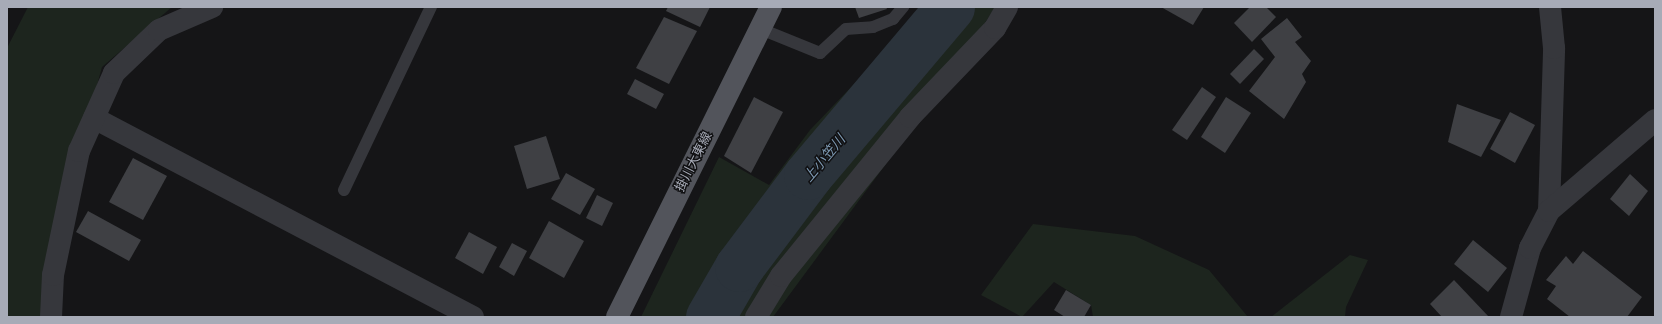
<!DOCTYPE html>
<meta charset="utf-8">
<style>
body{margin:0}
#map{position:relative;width:1662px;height:324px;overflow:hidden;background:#151517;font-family:Roboto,"Noto Sans JP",sans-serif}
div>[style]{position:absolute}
.green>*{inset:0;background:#1d251e}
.river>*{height:49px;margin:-24.5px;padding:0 24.5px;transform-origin:24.5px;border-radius:24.5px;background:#2b333b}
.building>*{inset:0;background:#3f4044}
.lane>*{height:12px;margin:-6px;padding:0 6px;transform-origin:6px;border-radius:6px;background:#36373c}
.street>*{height:22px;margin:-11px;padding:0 11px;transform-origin:11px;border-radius:11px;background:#36373c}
.primary>*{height:22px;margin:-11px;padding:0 11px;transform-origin:11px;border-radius:11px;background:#52545b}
span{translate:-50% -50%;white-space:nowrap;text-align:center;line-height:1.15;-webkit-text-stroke:3px #101012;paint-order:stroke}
.street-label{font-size:13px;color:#a7abb7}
.water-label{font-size:14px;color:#7d99b2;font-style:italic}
.frame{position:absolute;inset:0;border:8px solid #a7abb7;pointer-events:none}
</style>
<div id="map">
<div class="green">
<i style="clip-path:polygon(28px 7px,172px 7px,102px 67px,79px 151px,55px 317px,7px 317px,7px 48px)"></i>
<i style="clip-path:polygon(923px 7px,995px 7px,956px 69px,773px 317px,641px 317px,719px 157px,769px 185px,810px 130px,897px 39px)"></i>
<i style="clip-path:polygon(1033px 224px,1135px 236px,1209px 270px,1248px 317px,1093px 317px,1091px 305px,1054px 282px,1022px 317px,981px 295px)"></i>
<i style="clip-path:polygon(1350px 255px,1368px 260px,1346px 307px,1345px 317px,1271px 317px)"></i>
</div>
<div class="river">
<i style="left:710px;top:317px;width:58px;rotate:-59.9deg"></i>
<i style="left:739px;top:267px;width:115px;rotate:-53.1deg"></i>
<i style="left:808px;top:175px;width:220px;rotate:-49.8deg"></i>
</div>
<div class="building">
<i style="clip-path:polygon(668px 7px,710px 7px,700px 27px,666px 11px)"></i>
<i style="clip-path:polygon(855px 7px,886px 7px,887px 9px,859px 18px)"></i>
<i style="clip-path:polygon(1161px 7px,1204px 7px,1193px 25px)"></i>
<i style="clip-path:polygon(1250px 7px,1266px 7px,1276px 17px,1252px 42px,1234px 23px)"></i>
<i style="clip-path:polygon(664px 17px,697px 31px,669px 84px,636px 68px)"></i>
<i style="clip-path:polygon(1287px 18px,1302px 37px,1295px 42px,1311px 61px,1302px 74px,1306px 82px,1284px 119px,1249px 91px,1275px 57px,1261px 39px)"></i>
<i style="clip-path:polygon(1254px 49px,1264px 59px,1240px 84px,1230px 74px)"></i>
<i style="clip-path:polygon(635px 79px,664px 94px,656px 109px,627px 94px)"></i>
<i style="clip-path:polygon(1202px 87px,1216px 97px,1187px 140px,1172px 130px)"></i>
<i style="clip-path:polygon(754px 97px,783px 112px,751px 173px,724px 156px)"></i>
<i style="clip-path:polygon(1226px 97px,1251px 113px,1225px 153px,1201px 137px)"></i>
<i style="clip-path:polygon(1457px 104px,1501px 120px,1481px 157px,1448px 142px)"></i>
<i style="clip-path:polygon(1510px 112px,1535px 125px,1515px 163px,1490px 149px)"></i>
<i style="clip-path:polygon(546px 136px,560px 179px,527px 189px,514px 146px)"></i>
<i style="clip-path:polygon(133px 158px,167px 176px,143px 220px,109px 202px)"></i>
<i style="clip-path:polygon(566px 173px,595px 189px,580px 215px,551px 199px)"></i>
<i style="clip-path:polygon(1630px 174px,1648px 191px,1629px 216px,1610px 199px)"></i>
<i style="clip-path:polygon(597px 195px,613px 203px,602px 226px,586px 218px)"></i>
<i style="clip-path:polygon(88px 211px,141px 240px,129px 261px,76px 232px)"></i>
<i style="clip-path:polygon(549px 221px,584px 241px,564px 278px,529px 258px)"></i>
<i style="clip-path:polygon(469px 232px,497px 247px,483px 274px,455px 258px)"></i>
<i style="clip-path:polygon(1473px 240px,1507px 268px,1488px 292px,1454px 264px)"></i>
<i style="clip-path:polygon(512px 243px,527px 251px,514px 276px,499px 267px)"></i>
<i style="clip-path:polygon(1583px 251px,1642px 297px,1627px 317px,1570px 317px,1547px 299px,1556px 286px,1546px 280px,1566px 256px,1573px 264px)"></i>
<i style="clip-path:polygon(1454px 280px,1489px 317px,1442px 317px,1430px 304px)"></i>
<i style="clip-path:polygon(1066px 290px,1091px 305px,1084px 317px,1065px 317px,1054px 310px)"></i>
</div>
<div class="lane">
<i style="left:761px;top:29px;width:64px;rotate:22.1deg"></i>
<i style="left:820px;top:53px;width:35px;rotate:-43deg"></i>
<i style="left:846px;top:29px;width:27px;rotate:-4deg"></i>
<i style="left:873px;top:27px;width:22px;rotate:-22deg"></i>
<i style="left:893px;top:19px;width:16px;rotate:-50deg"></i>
<i style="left:344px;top:190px;width:203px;rotate:-64.6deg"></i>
</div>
<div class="street">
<i style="left:94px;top:118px;width:428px;rotate:27.7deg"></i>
<i style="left:1549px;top:211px;width:163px;rotate:-88.2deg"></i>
<i style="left:1554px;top:48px;width:41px;rotate:-95.6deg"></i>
<i style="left:51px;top:317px;width:42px;rotate:-87.3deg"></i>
<i style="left:53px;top:275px;width:127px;rotate:-78.2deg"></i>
<i style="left:79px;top:151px;width:85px;rotate:-65.8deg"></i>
<i style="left:114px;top:73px;width:62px;rotate:-43.7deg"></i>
<i style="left:159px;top:30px;width:58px;rotate:-23.5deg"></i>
<i style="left:756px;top:317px;width:48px;rotate:-58.6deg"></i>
<i style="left:781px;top:276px;width:205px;rotate:-50.9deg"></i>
<i style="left:910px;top:117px;width:123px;rotate:-46.3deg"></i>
<i style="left:995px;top:28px;width:24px;rotate:-60deg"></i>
<i style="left:1511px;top:317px;width:72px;rotate:-74.6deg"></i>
<i style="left:1530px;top:248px;width:42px;rotate:-62.8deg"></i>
<i style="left:1549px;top:211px;width:140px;rotate:-40.6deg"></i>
</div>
<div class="primary">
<i style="left:617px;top:317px;width:346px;rotate:-63.6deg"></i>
</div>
<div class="street-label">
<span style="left:694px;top:162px;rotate:-63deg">掛川大東線</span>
</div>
<div class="water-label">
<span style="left:824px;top:158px;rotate:-50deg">上小笠川</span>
</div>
<div class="frame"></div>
</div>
